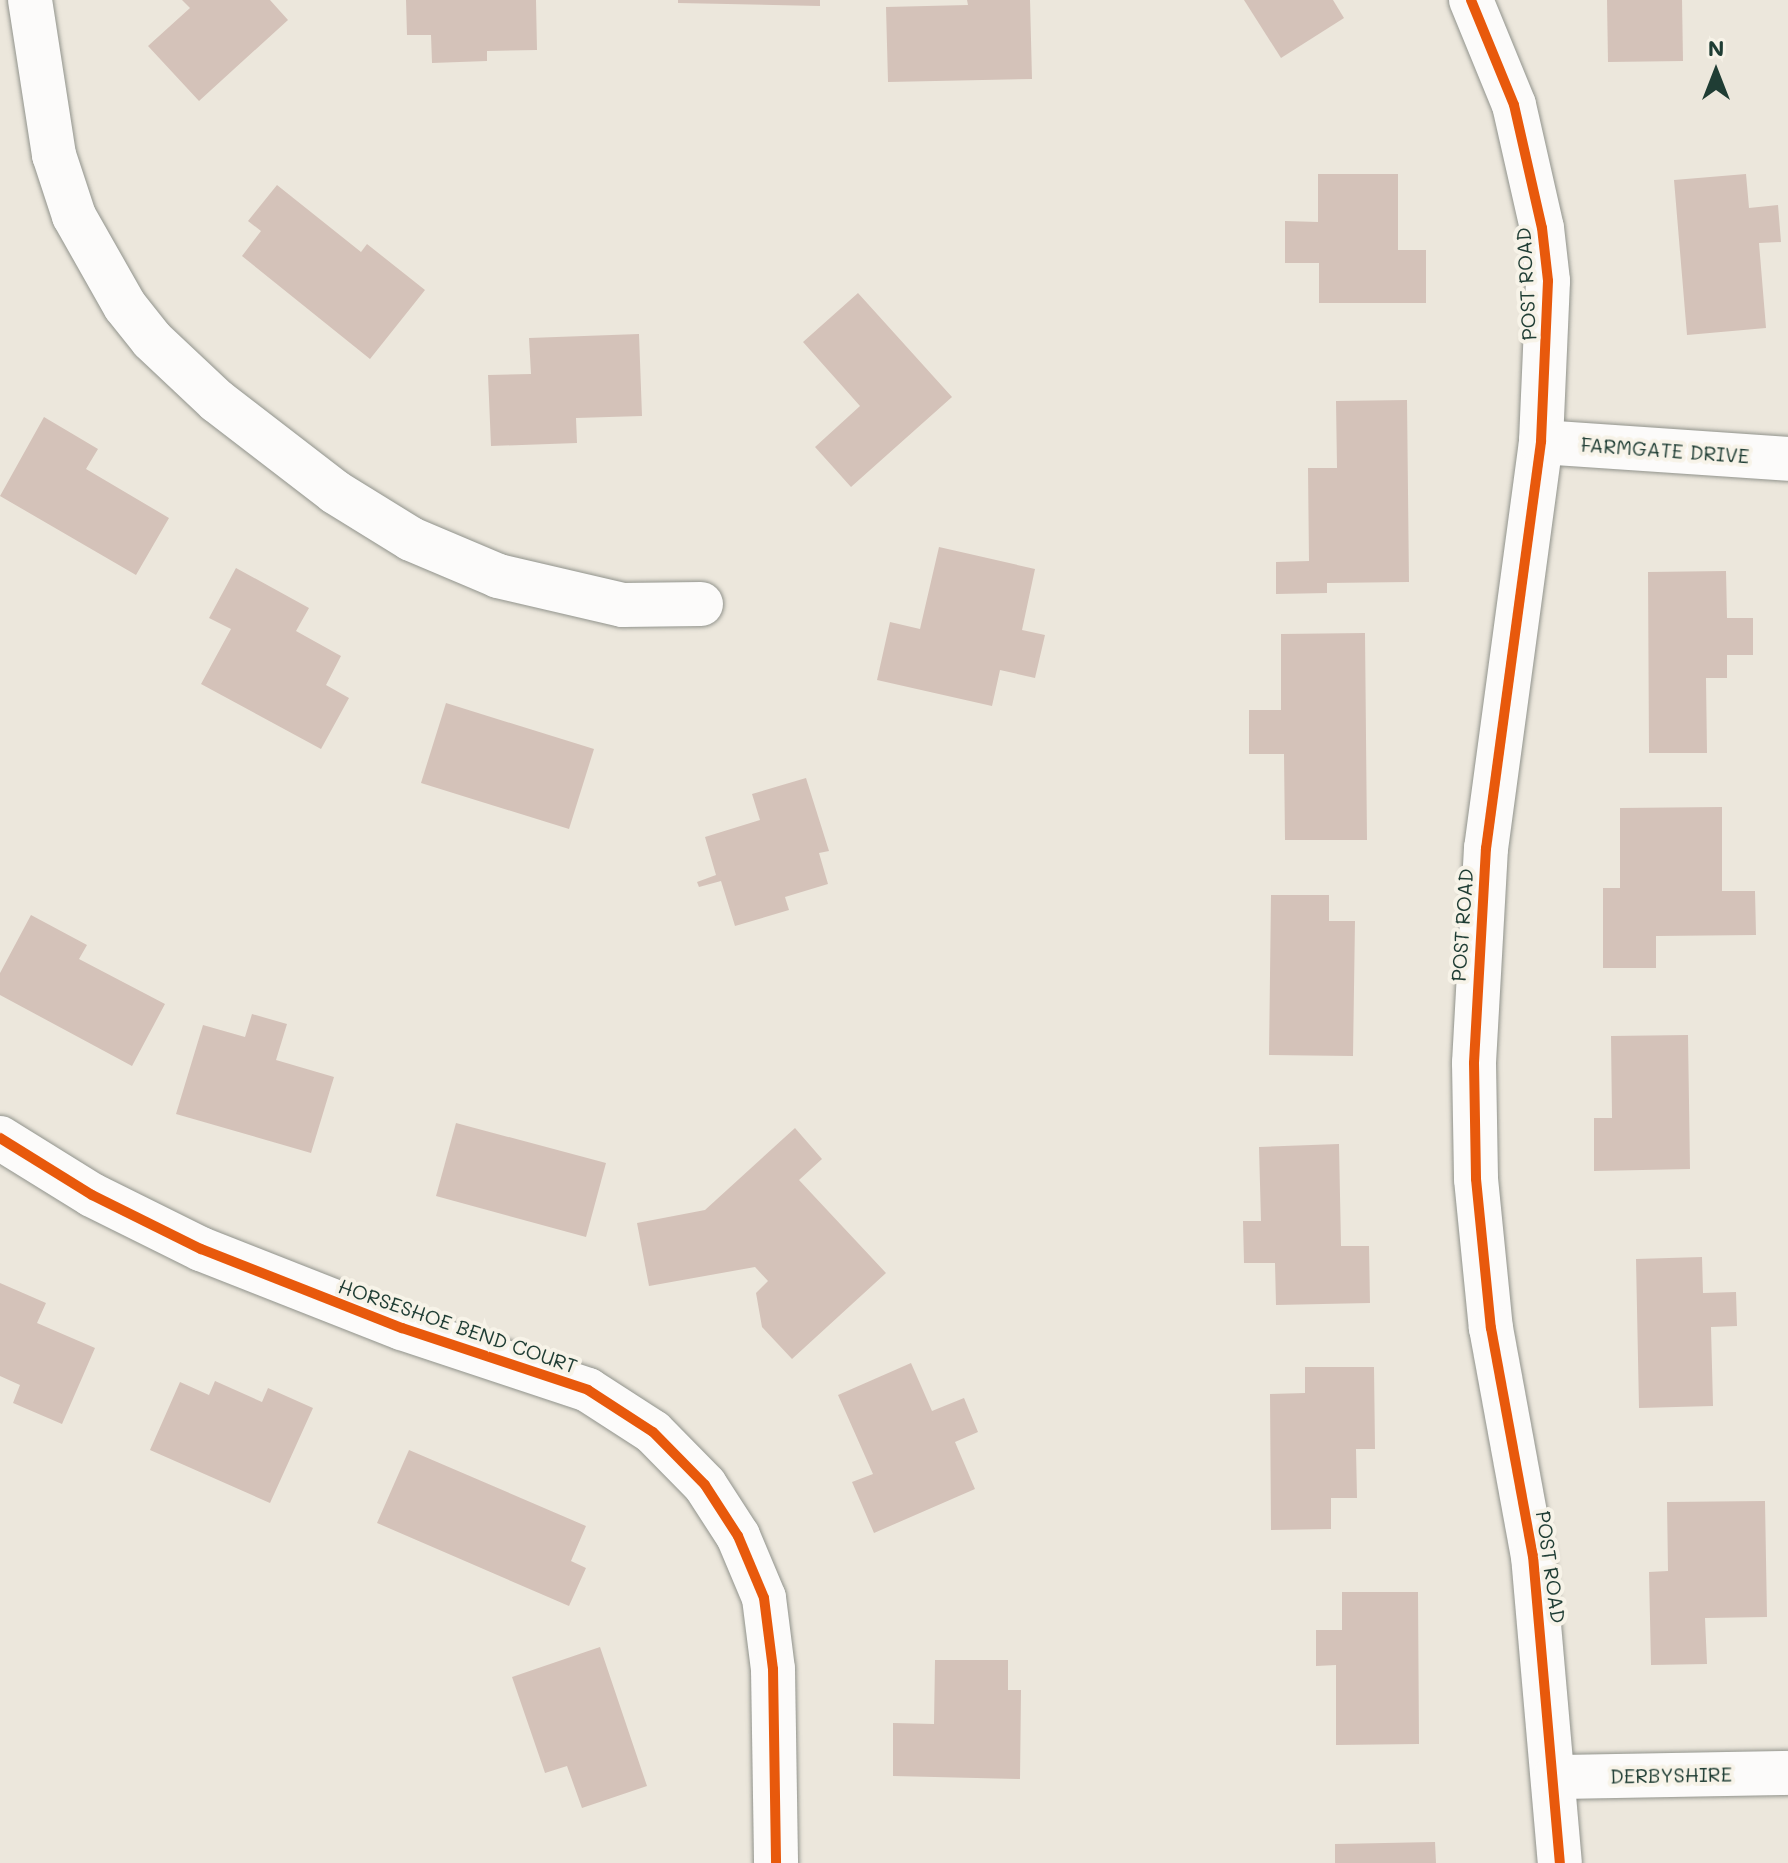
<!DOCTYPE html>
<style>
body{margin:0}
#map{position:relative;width:1788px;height:1863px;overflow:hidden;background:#ece7dc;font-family:Mali,sans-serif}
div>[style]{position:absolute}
.building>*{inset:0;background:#d4c2b9}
.roads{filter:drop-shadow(0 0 2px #91938c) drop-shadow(0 0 2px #91938c)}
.minor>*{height:44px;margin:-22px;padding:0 22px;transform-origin:22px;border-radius:22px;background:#fcfbfa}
.cycleway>*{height:10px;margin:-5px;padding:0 5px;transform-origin:5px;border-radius:5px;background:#e8590c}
span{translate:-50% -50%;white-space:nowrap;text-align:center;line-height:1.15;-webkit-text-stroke:8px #f7f3e8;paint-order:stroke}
.street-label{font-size:20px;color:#1f3d34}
.north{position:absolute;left:1676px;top:32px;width:80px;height:80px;-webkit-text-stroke:6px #f7f3e8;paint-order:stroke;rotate:0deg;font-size:22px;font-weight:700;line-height:32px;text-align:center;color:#1f3d34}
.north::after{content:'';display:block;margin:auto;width:28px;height:36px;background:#1f3d34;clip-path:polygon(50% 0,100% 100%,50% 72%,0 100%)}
</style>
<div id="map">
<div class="building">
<i style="clip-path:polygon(182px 0,270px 0,288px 20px,199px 101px,148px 46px,190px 8px)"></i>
<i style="clip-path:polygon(406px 0,536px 0,537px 50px,487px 51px,487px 61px,432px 63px,431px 35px,407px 35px)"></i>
<i style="clip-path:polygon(678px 0,820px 0,820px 6px,678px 3px)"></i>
<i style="clip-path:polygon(967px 0,1030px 0,1032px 79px,888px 82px,886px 7px,968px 5px)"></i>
<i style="clip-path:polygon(1244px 0,1333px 0,1344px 18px,1281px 58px)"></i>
<i style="clip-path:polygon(1607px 0,1682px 0,1683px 61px,1608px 62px)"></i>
<i style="clip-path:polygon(1318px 174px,1398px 174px,1398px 250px,1426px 250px,1426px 303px,1319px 303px,1319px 263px,1285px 263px,1285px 221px,1318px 222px)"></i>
<i style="clip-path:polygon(1746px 174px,1749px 208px,1778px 205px,1781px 242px,1759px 243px,1766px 328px,1687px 335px,1674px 180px)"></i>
<i style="clip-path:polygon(277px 185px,361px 252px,367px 244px,425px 290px,370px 359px,242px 256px,261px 231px,248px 221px)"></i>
<i style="clip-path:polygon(858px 293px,952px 397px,851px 487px,815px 447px,860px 406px,803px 342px)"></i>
<i style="clip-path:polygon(639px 334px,642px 416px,576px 418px,577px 443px,491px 446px,488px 375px,531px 374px,529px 338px)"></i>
<i style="clip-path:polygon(1407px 400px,1409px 582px,1327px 583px,1327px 593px,1276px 594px,1276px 562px,1309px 561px,1308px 468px,1337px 468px,1336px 401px)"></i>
<i style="clip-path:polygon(44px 417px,98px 449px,86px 469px,169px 518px,136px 575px,0 496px)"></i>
<i style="clip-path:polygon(939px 547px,1035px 569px,1022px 630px,1045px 635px,1035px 678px,1000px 670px,992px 706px,877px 680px,890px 622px,920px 629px)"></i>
<i style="clip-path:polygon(236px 568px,309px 608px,296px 631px,341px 656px,326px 685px,349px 698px,321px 749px,201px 684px,231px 629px,209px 618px)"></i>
<i style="clip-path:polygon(1726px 571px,1727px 618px,1753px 618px,1753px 655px,1727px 655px,1727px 678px,1706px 678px,1707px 753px,1649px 753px,1648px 572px)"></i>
<i style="clip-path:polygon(1365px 633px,1367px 840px,1285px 840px,1284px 754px,1249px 754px,1249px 710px,1281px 710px,1281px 634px)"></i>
<i style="clip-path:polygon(446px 703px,594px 749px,569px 829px,421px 783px)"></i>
<i style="clip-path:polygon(806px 778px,829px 851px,819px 853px,828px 884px,785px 897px,789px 910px,735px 926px,721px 881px,699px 887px,697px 882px,716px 875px,705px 837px,760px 820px,752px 794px)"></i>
<i style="clip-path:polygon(1722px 807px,1722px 891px,1755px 891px,1756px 935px,1656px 936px,1656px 968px,1603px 968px,1603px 888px,1620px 888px,1620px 808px)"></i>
<i style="clip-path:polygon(1271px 895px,1329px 895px,1329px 921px,1355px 921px,1353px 1056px,1269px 1055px)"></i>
<i style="clip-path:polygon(31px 915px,87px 945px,79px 959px,165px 1004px,132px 1066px,0 995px,0 973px)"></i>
<i style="clip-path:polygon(252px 1014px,287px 1024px,276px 1060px,334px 1077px,311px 1153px,176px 1114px,203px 1025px,245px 1037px)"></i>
<i style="clip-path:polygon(1688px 1035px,1690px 1169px,1594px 1171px,1594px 1118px,1612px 1118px,1611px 1036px)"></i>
<i style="clip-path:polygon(456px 1123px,606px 1163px,586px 1237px,436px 1196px)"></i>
<i style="clip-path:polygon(795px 1128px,822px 1159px,799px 1180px,886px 1273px,792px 1359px,762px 1327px,756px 1293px,768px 1281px,755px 1267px,649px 1286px,637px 1223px,705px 1210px)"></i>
<i style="clip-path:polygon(1339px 1144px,1341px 1246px,1369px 1246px,1370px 1303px,1276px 1305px,1275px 1263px,1244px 1263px,1243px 1221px,1261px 1221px,1259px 1147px)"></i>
<i style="clip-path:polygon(1702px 1257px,1703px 1293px,1736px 1292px,1737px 1326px,1711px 1327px,1713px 1406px,1639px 1408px,1636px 1259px)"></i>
<i style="clip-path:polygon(0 1283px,46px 1303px,37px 1323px,95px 1348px,62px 1424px,13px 1403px,20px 1385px,0 1376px)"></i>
<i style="clip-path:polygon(911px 1363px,932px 1411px,964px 1398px,978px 1432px,955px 1442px,975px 1489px,874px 1533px,852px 1482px,873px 1474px,838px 1395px)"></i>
<i style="clip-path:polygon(1305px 1367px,1374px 1367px,1375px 1449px,1356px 1449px,1357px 1498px,1331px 1498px,1331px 1529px,1271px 1530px,1270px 1394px,1305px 1393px)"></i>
<i style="clip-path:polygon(215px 1381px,262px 1402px,268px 1388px,313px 1408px,270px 1503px,150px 1450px,180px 1382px,209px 1395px)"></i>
<i style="clip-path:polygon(409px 1450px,586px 1526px,571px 1561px,586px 1568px,569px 1606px,377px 1523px)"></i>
<i style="clip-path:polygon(1765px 1501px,1767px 1617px,1705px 1618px,1707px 1664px,1651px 1665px,1649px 1572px,1668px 1571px,1667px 1502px)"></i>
<i style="clip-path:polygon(1342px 1592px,1418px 1592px,1419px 1744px,1336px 1745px,1336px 1665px,1316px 1666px,1316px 1630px,1342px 1630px)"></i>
<i style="clip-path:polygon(600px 1647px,647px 1786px,582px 1808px,567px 1766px,545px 1773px,512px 1677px)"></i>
<i style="clip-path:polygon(935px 1660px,1008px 1660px,1008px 1690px,1021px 1690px,1020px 1779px,893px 1776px,893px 1723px,934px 1724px)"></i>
<i style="clip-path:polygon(1435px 1842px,1436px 1863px,1335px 1863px,1335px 1844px)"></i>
</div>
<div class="roads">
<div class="minor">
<i style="left:30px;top:0;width:157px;rotate:81.2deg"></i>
<i style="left:54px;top:155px;width:64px;rotate:71.8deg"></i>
<i style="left:74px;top:216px;width:103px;rotate:60.5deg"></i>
<i style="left:125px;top:306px;width:43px;rotate:51.5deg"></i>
<i style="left:152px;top:340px;width:89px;rotate:43.2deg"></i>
<i style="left:217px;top:401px;width:149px;rotate:37.6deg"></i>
<i style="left:335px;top:492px;width:89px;rotate:31.7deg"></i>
<i style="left:411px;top:539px;width:95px;rotate:23deg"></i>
<i style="left:498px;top:576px;width:128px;rotate:13.1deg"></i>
<i style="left:623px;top:605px;width:78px;rotate:-0.7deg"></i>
<i style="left:1471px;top:0;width:113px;rotate:67.7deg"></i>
<i style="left:1514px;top:105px;width:126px;rotate:77.2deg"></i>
<i style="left:1542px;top:228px;width:53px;rotate:83.5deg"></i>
<i style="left:1548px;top:281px;width:161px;rotate:92.5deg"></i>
<i style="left:1541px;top:442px;width:410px;rotate:97.7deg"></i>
<i style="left:1486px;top:848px;width:215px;rotate:93.2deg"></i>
<i style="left:1474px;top:1063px;width:116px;rotate:89deg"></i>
<i style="left:1476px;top:1179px;width:150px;rotate:84.3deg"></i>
<i style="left:1491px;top:1328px;width:232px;rotate:79.6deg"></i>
<i style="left:1533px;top:1556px;width:308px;rotate:85deg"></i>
<i style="left:1541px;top:442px;width:248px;rotate:3.9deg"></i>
<i style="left:0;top:1138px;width:108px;rotate:31.8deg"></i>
<i style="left:92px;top:1195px;width:122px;rotate:26.4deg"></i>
<i style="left:201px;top:1249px;width:216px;rotate:21.5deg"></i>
<i style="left:402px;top:1328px;width:196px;rotate:18.4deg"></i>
<i style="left:588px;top:1390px;width:77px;rotate:32.9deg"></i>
<i style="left:653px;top:1432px;width:74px;rotate:45.5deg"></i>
<i style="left:705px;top:1485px;width:61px;rotate:57.1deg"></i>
<i style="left:738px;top:1536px;width:67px;rotate:67.2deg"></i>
<i style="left:764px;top:1598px;width:72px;rotate:82.8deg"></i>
<i style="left:773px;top:1669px;width:194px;rotate:89.1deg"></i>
<i style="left:1555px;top:1777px;width:233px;rotate:-1deg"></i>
</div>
</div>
<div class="cycleway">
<i style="left:1471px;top:0;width:113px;rotate:67.7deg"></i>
<i style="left:1514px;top:105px;width:126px;rotate:77.2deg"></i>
<i style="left:1542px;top:228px;width:53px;rotate:83.5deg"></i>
<i style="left:1548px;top:281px;width:161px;rotate:92.5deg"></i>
<i style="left:1541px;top:442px;width:410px;rotate:97.7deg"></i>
<i style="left:1486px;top:848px;width:215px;rotate:93.2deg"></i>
<i style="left:1474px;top:1063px;width:116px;rotate:89deg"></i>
<i style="left:1476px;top:1179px;width:150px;rotate:84.3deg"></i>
<i style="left:1491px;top:1328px;width:232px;rotate:79.6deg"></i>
<i style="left:1533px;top:1556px;width:308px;rotate:85deg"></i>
<i style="left:0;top:1138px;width:108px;rotate:31.8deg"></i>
<i style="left:92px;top:1195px;width:122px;rotate:26.4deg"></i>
<i style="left:201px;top:1249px;width:216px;rotate:21.5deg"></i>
<i style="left:402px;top:1328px;width:196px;rotate:18.4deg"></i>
<i style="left:588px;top:1390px;width:77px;rotate:32.9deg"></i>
<i style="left:653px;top:1432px;width:74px;rotate:45.5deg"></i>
<i style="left:705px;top:1485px;width:61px;rotate:57.1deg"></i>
<i style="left:738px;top:1536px;width:67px;rotate:67.2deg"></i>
<i style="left:764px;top:1598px;width:72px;rotate:82.8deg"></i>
<i style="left:773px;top:1669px;width:194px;rotate:89.1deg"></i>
</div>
<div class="street-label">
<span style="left:1526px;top:284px;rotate:-93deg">POST ROAD</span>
<span style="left:1665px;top:450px;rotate:4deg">FARMGATE DRIVE</span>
<span style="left:1462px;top:925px;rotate:-86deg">POST ROAD</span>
<span style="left:458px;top:1326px;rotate:19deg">HORSESHOE BEND COURT</span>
<span style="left:1551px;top:1567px;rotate:82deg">POST ROAD</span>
<span style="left:1671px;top:1775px;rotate:-1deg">DERBYSHIRE</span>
</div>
<div class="north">N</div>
</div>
